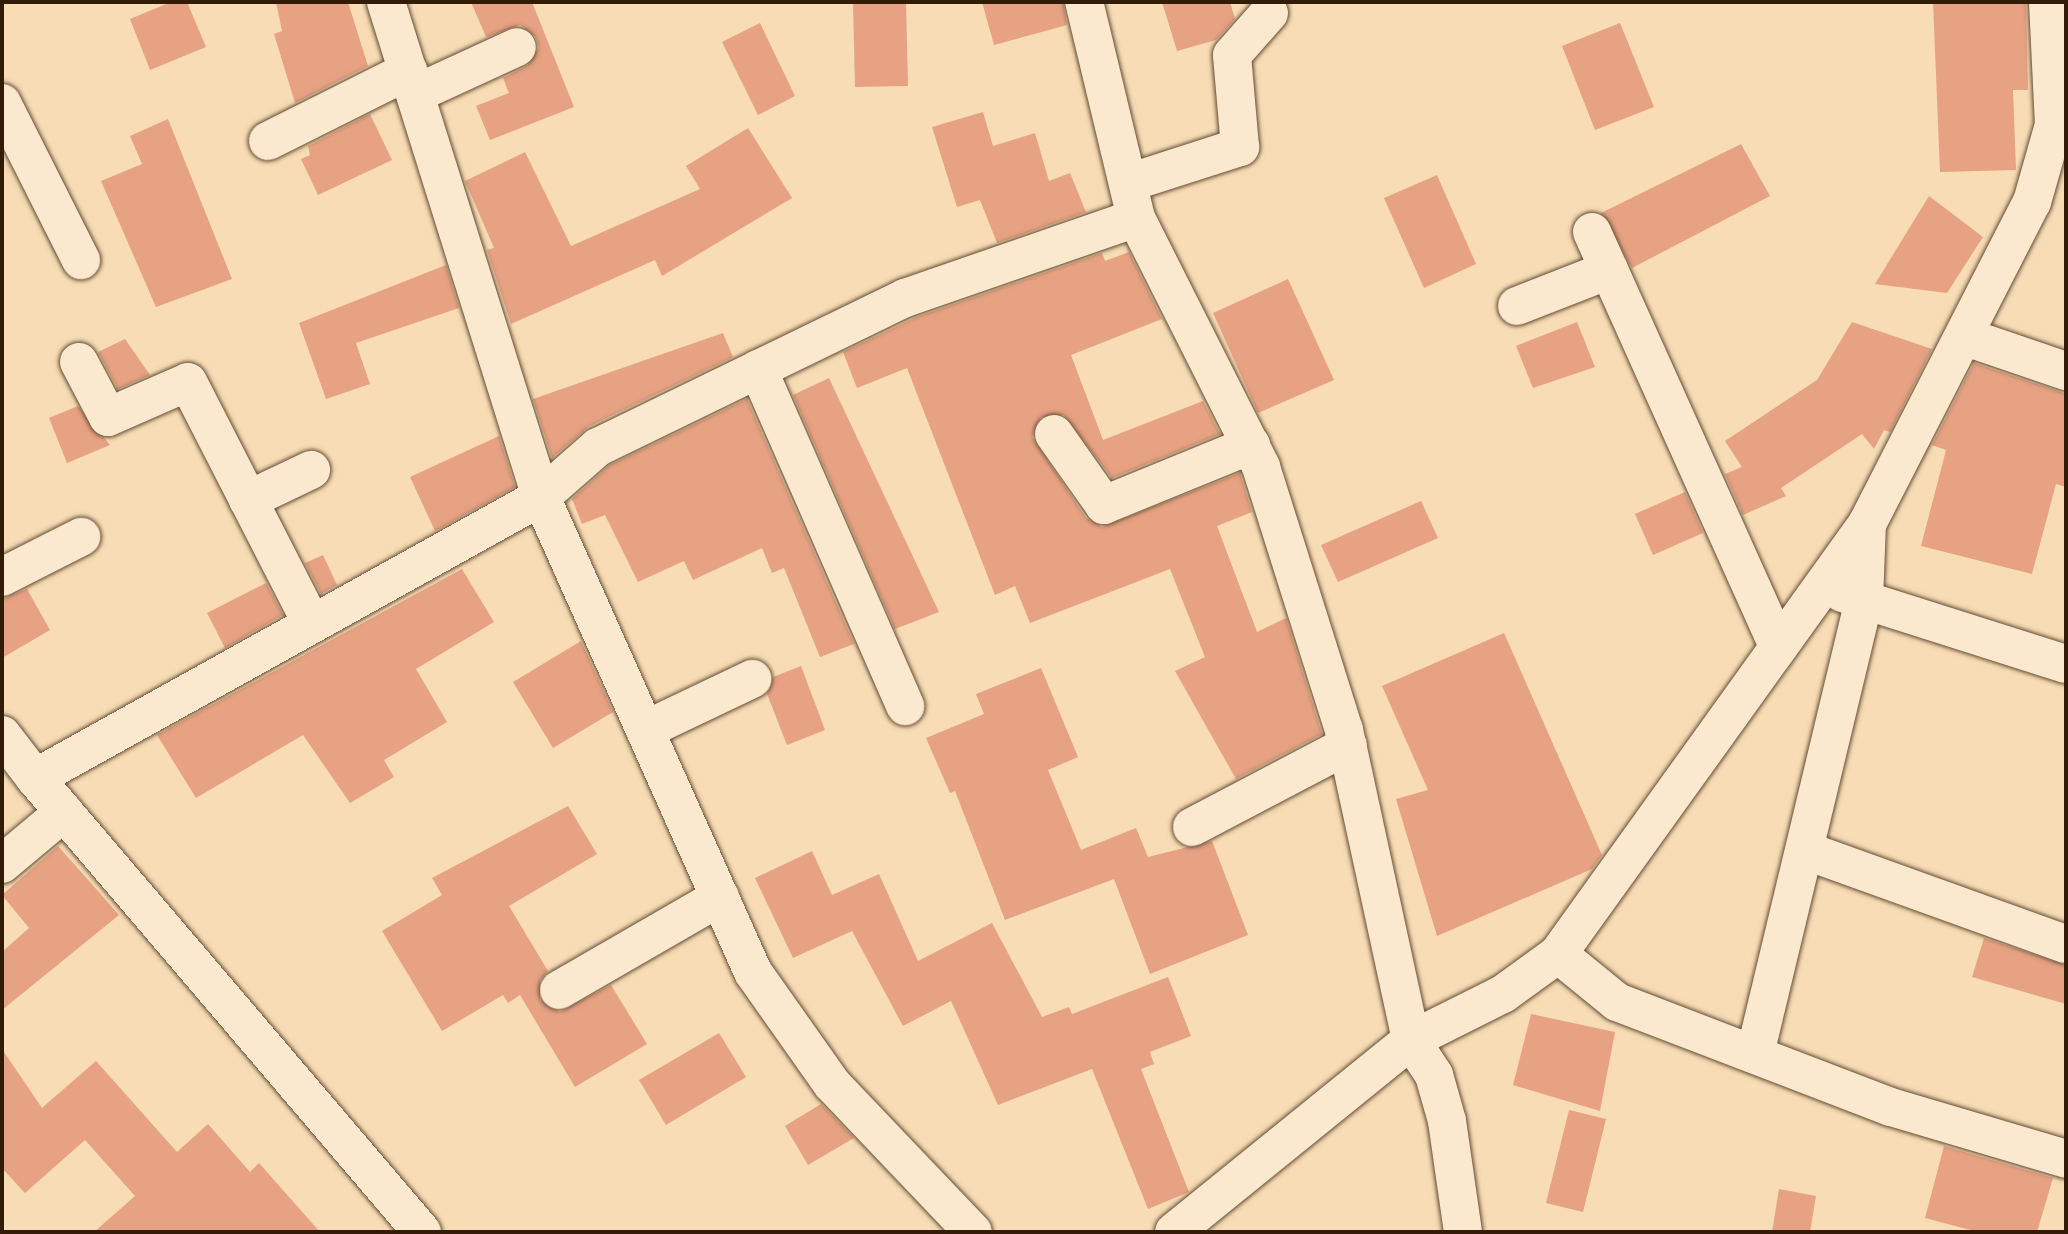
<!DOCTYPE html>
<style>
body{margin:0}
#map{position:relative;width:2068px;height:1234px;overflow:hidden;background:#f7dcb5;font-family:"EB Garamond",serif}
div>[style]{position:absolute}
.building>*{inset:0;background:#e7a283}
.roads{filter:drop-shadow(0 0 2px #644c32) drop-shadow(0 0 2px #644c32)}
.minor>*{height:38px;margin:-19px;padding:0 19px;transform-origin:19px;border-radius:19px;background:#fae8cf}
span{translate:-50% -50%;white-space:nowrap;text-align:center;line-height:1.15;-webkit-text-stroke:7px #fae8cf;paint-order:stroke}
.frame{position:absolute;inset:0;border:4px solid #331c07;pointer-events:none}
</style>
<div id="map">
<div class="building">
<i style="clip-path:polygon(171px 2px,187px 2px,206px 47px,150px 70px,130px 19px)"></i>
<i style="clip-path:polygon(276px 2px,348px 2px,368px 66px,295px 103px,274px 34px,282px 31px)"></i>
<i style="clip-path:polygon(471px 2px,532px 2px,574px 107px,490px 140px,476px 106px,509px 93px,503px 78px,527px 66px,539px 48px,536px 37px,520px 25px,486px 37px)"></i>
<i style="clip-path:polygon(906px 2px,908px 86px,855px 87px,853px 3px)"></i>
<i style="clip-path:polygon(982px 2px,1063px 2px,1067px 25px,994px 45px)"></i>
<i style="clip-path:polygon(1162px 2px,1230px 2px,1235px 19px,1216px 40px,1177px 51px)"></i>
<i style="clip-path:polygon(1933px 2px,2026px 2px,2028px 90px,2013px 90px,2016px 170px,1940px 172px)"></i>
<i style="clip-path:polygon(760px 23px,795px 96px,758px 115px,722px 42px)"></i>
<i style="clip-path:polygon(1620px 23px,1654px 107px,1595px 130px,1562px 46px)"></i>
<i style="clip-path:polygon(983px 112px,993px 146px,1035px 133px,1049px 181px,1070px 173px,1086px 212px,997px 243px,980px 200px,957px 207px,932px 127px)"></i>
<i style="clip-path:polygon(370px 114px,392px 160px,318px 195px,301px 159px,310px 155px,308px 146px)"></i>
<i style="clip-path:polygon(168px 119px,232px 279px,156px 307px,101px 181px,142px 164px,130px 136px)"></i>
<i style="clip-path:polygon(748px 128px,792px 198px,662px 276px,655px 260px,511px 324px,487px 250px,494px 248px,465px 181px,525px 152px,571px 246px,700px 189px,686px 166px)"></i>
<i style="clip-path:polygon(1741px 144px,1770px 196px,1632px 268px,1601px 213px)"></i>
<i style="clip-path:polygon(1437px 175px,1476px 264px,1424px 288px,1384px 198px)"></i>
<i style="clip-path:polygon(1929px 196px,1983px 237px,1947px 293px,1875px 284px)"></i>
<i style="clip-path:polygon(1129px 252px,1162px 319px,1071px 355px,1103px 440px,1203px 401px,1220px 434px,1112px 478px,1064px 415px,1041px 417px,1032px 437px,1086px 518px,1102px 527px,1240px 473px,1252px 512px,1217px 526px,1257px 632px,1286px 618px,1322px 734px,1236px 779px,1175px 671px,1205px 657px,1170px 569px,1030px 623px,1015px 586px,995px 595px,907px 368px,857px 388px,843px 352px,917px 317px,1102px 253px,1105px 261px)"></i>
<i style="clip-path:polygon(446px 265px,459px 308px,356px 343px,370px 384px,326px 399px,299px 323px)"></i>
<i style="clip-path:polygon(1288px 279px,1334px 380px,1258px 413px,1213px 313px)"></i>
<i style="clip-path:polygon(1577px 322px,1595px 367px,1533px 388px,1516px 346px)"></i>
<i style="clip-path:polygon(1852px 322px,1932px 349px,1890px 432px,1884px 430px,1874px 449px,1862px 434px,1781px 488px,1786px 496px,1743px 515px,1725px 474px,1742px 467px,1725px 441px,1817px 380px)"></i>
<i style="clip-path:polygon(723px 333px,733px 357px,588px 427px,552px 458px,533px 399px)"></i>
<i style="clip-path:polygon(125px 339px,150px 375px,118px 389px,98px 352px)"></i>
<i style="clip-path:polygon(1974px 363px,2066px 394px,2066px 487px,2056px 484px,2032px 574px,1921px 546px,1946px 450px,1932px 445px)"></i>
<i style="clip-path:polygon(829px 378px,939px 612px,895px 629px,793px 395px)"></i>
<i style="clip-path:polygon(747px 399px,854px 644px,820px 657px,784px 568px,772px 573px,762px 548px,693px 580px,684px 561px,638px 582px,605px 515px,582px 524px,572px 499px,610px 465px)"></i>
<i style="clip-path:polygon(78px 406px,110px 445px,67px 463px,49px 418px)"></i>
<i style="clip-path:polygon(499px 436px,515px 487px,435px 531px,410px 477px)"></i>
<i style="clip-path:polygon(1685px 492px,1703px 533px,1653px 555px,1635px 514px)"></i>
<i style="clip-path:polygon(1421px 501px,1438px 538px,1338px 582px,1321px 545px)"></i>
<i style="clip-path:polygon(323px 555px,337px 585px,321px 594px,305px 563px)"></i>
<i style="clip-path:polygon(462px 569px,494px 622px,416px 669px,447px 722px,384px 760px,394px 777px,350px 803px,303px 735px,196px 798px,157px 735px)"></i>
<i style="clip-path:polygon(266px 583px,283px 615px,225px 648px,207px 613px)"></i>
<i style="clip-path:polygon(27px 589px,50px 630px,2px 658px,2px 599px)"></i>
<i style="clip-path:polygon(1504px 633px,1602px 855px,1592px 869px,1437px 936px,1396px 799px,1428px 790px,1382px 686px)"></i>
<i style="clip-path:polygon(581px 641px,613px 712px,553px 748px,513px 682px)"></i>
<i style="clip-path:polygon(801px 666px,825px 730px,787px 745px,767px 694px,773px 677px)"></i>
<i style="clip-path:polygon(1041px 668px,1078px 757px,1048px 770px,1081px 850px,1136px 828px,1148px 857px,1212px 841px,1248px 935px,1150px 974px,1114px 879px,1005px 920px,955px 791px,950px 793px,926px 738px,984px 714px,976px 694px)"></i>
<i style="clip-path:polygon(568px 806px,597px 854px,509px 906px,548px 971px,540px 980px,540px 1000px,560px 1012px,611px 985px,647px 1044px,575px 1087px,520px 995px,508px 1003px,503px 995px,442px 1031px,382px 931px,442px 895px,432px 878px)"></i>
<i style="clip-path:polygon(58px 846px,119px 915px,2px 1010px,2px 952px,29px 928px,2px 895px)"></i>
<i style="clip-path:polygon(812px 851px,832px 895px,879px 874px,918px 961px,992px 923px,1042px 1017px,1069px 1007px,1072px 1014px,1168px 977px,1191px 1036px,1150px 1052px,1154px 1064px,1141px 1069px,1189px 1192px,1148px 1209px,1092px 1069px,998px 1105px,951px 1001px,903px 1026px,852px 931px,793px 958px,755px 878px)"></i>
<i style="clip-path:polygon(1984px 938px,2066px 965px,2066px 1004px,1972px 977px)"></i>
<i style="clip-path:polygon(1531px 1014px,1615px 1032px,1600px 1111px,1513px 1085px)"></i>
<i style="clip-path:polygon(719px 1033px,746px 1077px,666px 1125px,639px 1080px)"></i>
<i style="clip-path:polygon(2px 1049px,42px 1108px,96px 1061px,177px 1152px,208px 1124px,250px 1172px,259px 1163px,320px 1232px,94px 1232px,135px 1196px,85px 1140px,25px 1193px,2px 1168px)"></i>
<i style="clip-path:polygon(821px 1104px,854px 1138px,808px 1165px,785px 1126px)"></i>
<i style="clip-path:polygon(1569px 1110px,1606px 1119px,1583px 1212px,1546px 1203px)"></i>
<i style="clip-path:polygon(1944px 1146px,2053px 1178px,2037px 1232px,1978px 1232px,1925px 1218px)"></i>
<i style="clip-path:polygon(1779px 1189px,1816px 1196px,1810px 1232px,1772px 1232px)"></i>
</div>
<div class="roads">
<div class="minor">
<i style="left:386px;top:2px;width:519px;rotate:72.61deg"></i>
<i style="left:541px;top:497px;width:520px;rotate:65.95deg"></i>
<i style="left:753px;top:972px;width:137px;rotate:54.8deg"></i>
<i style="left:832px;top:1084px;width:204px;rotate:46.4deg"></i>
<i style="left:415px;top:94px;width:112px;rotate:-24.7deg"></i>
<i style="left:2px;top:103px;width:176px;rotate:63.3deg"></i>
<i style="left:268px;top:141px;width:157px;rotate:-26.6deg"></i>
<i style="left:1128px;top:183px;width:118px;rotate:-17.8deg"></i>
<i style="left:1240px;top:147px;width:92px;rotate:-95deg"></i>
<i style="left:1232px;top:55px;width:56px;rotate:-48.6deg"></i>
<i style="left:1136px;top:218px;width:279px;rotate:63.3deg"></i>
<i style="left:1261px;top:467px;width:276px;rotate:72.5deg"></i>
<i style="left:1344px;top:730px;width:317px;rotate:77.8deg"></i>
<i style="left:1411px;top:1040px;width:103px;rotate:-26.6deg"></i>
<i style="left:1503px;top:994px;width:68px;rotate:-36deg"></i>
<i style="left:1558px;top:954px;width:530px;rotate:-54.3deg"></i>
<i style="left:1867px;top:524px;width:362px;rotate:-62.9deg"></i>
<i style="left:2032px;top:202px;width:80px;rotate:-74.1deg"></i>
<i style="left:2054px;top:125px;width:123px;rotate:-92.8deg"></i>
<i style="left:1592px;top:232px;width:454px;rotate:65.8deg"></i>
<i style="left:1517px;top:306px;width:99px;rotate:-21.4deg"></i>
<i style="left:1966px;top:337px;width:106px;rotate:18.8deg"></i>
<i style="left:79px;top:362px;width:62px;rotate:62.2deg"></i>
<i style="left:108px;top:417px;width:87px;rotate:-23.6deg"></i>
<i style="left:188px;top:382px;width:272px;rotate:62.9deg"></i>
<i style="left:758px;top:369px;width:368px;rotate:66.4deg"></i>
<i style="left:1054px;top:434px;width:87px;rotate:54.8deg"></i>
<i style="left:1104px;top:505px;width:159px;rotate:-22.2deg"></i>
<i style="left:248px;top:500px;width:70px;rotate:-25.5deg"></i>
<i style="left:2px;top:577px;width:89px;rotate:-26.9deg"></i>
<i style="left:1842px;top:593px;width:235px;rotate:17.6deg"></i>
<i style="left:645px;top:730px;width:119px;rotate:-25.5deg"></i>
<i style="left:2px;top:735px;width:54px;rotate:52.5deg"></i>
<i style="left:1192px;top:827px;width:176px;rotate:-27.7deg"></i>
<i style="left:1807px;top:851px;width:275px;rotate:19.8deg"></i>
<i style="left:2px;top:864px;width:81px;rotate:-40deg"></i>
<i style="left:1558px;top:954px;width:76px;rotate:39.1deg"></i>
<i style="left:1617px;top:1002px;width:293px;rotate:21deg"></i>
<i style="left:1891px;top:1107px;width:183px;rotate:16.5deg"></i>
<i style="left:559px;top:990px;width:186px;rotate:-30deg"></i>
<i style="left:1755px;top:1054px;width:466px;rotate:-76.5deg"></i>
<i style="left:1864px;top:601px;width:77px;rotate:-87.8deg"></i>
<i style="left:422px;top:1232px;width:597px;rotate:-130.45deg"></i>
<i style="left:35px;top:778px;width:579px;rotate:-29.04deg"></i>
<i style="left:541px;top:497px;width:76px;rotate:-41.3deg"></i>
<i style="left:598px;top:447px;width:341px;rotate:-25.9deg"></i>
<i style="left:905px;top:298px;width:244px;rotate:-19.1deg"></i>
<i style="left:1136px;top:218px;width:222px;rotate:-103.5deg"></i>
<i style="left:1174px;top:1232px;width:305px;rotate:-39deg"></i>
<i style="left:1411px;top:1040px;width:42px;rotate:56.7deg"></i>
<i style="left:1434px;top:1075px;width:48px;rotate:74.2deg"></i>
<i style="left:1447px;top:1121px;width:112px;rotate:81.8deg"></i>
</div>
</div>
<div class="frame"></div>
</div>
